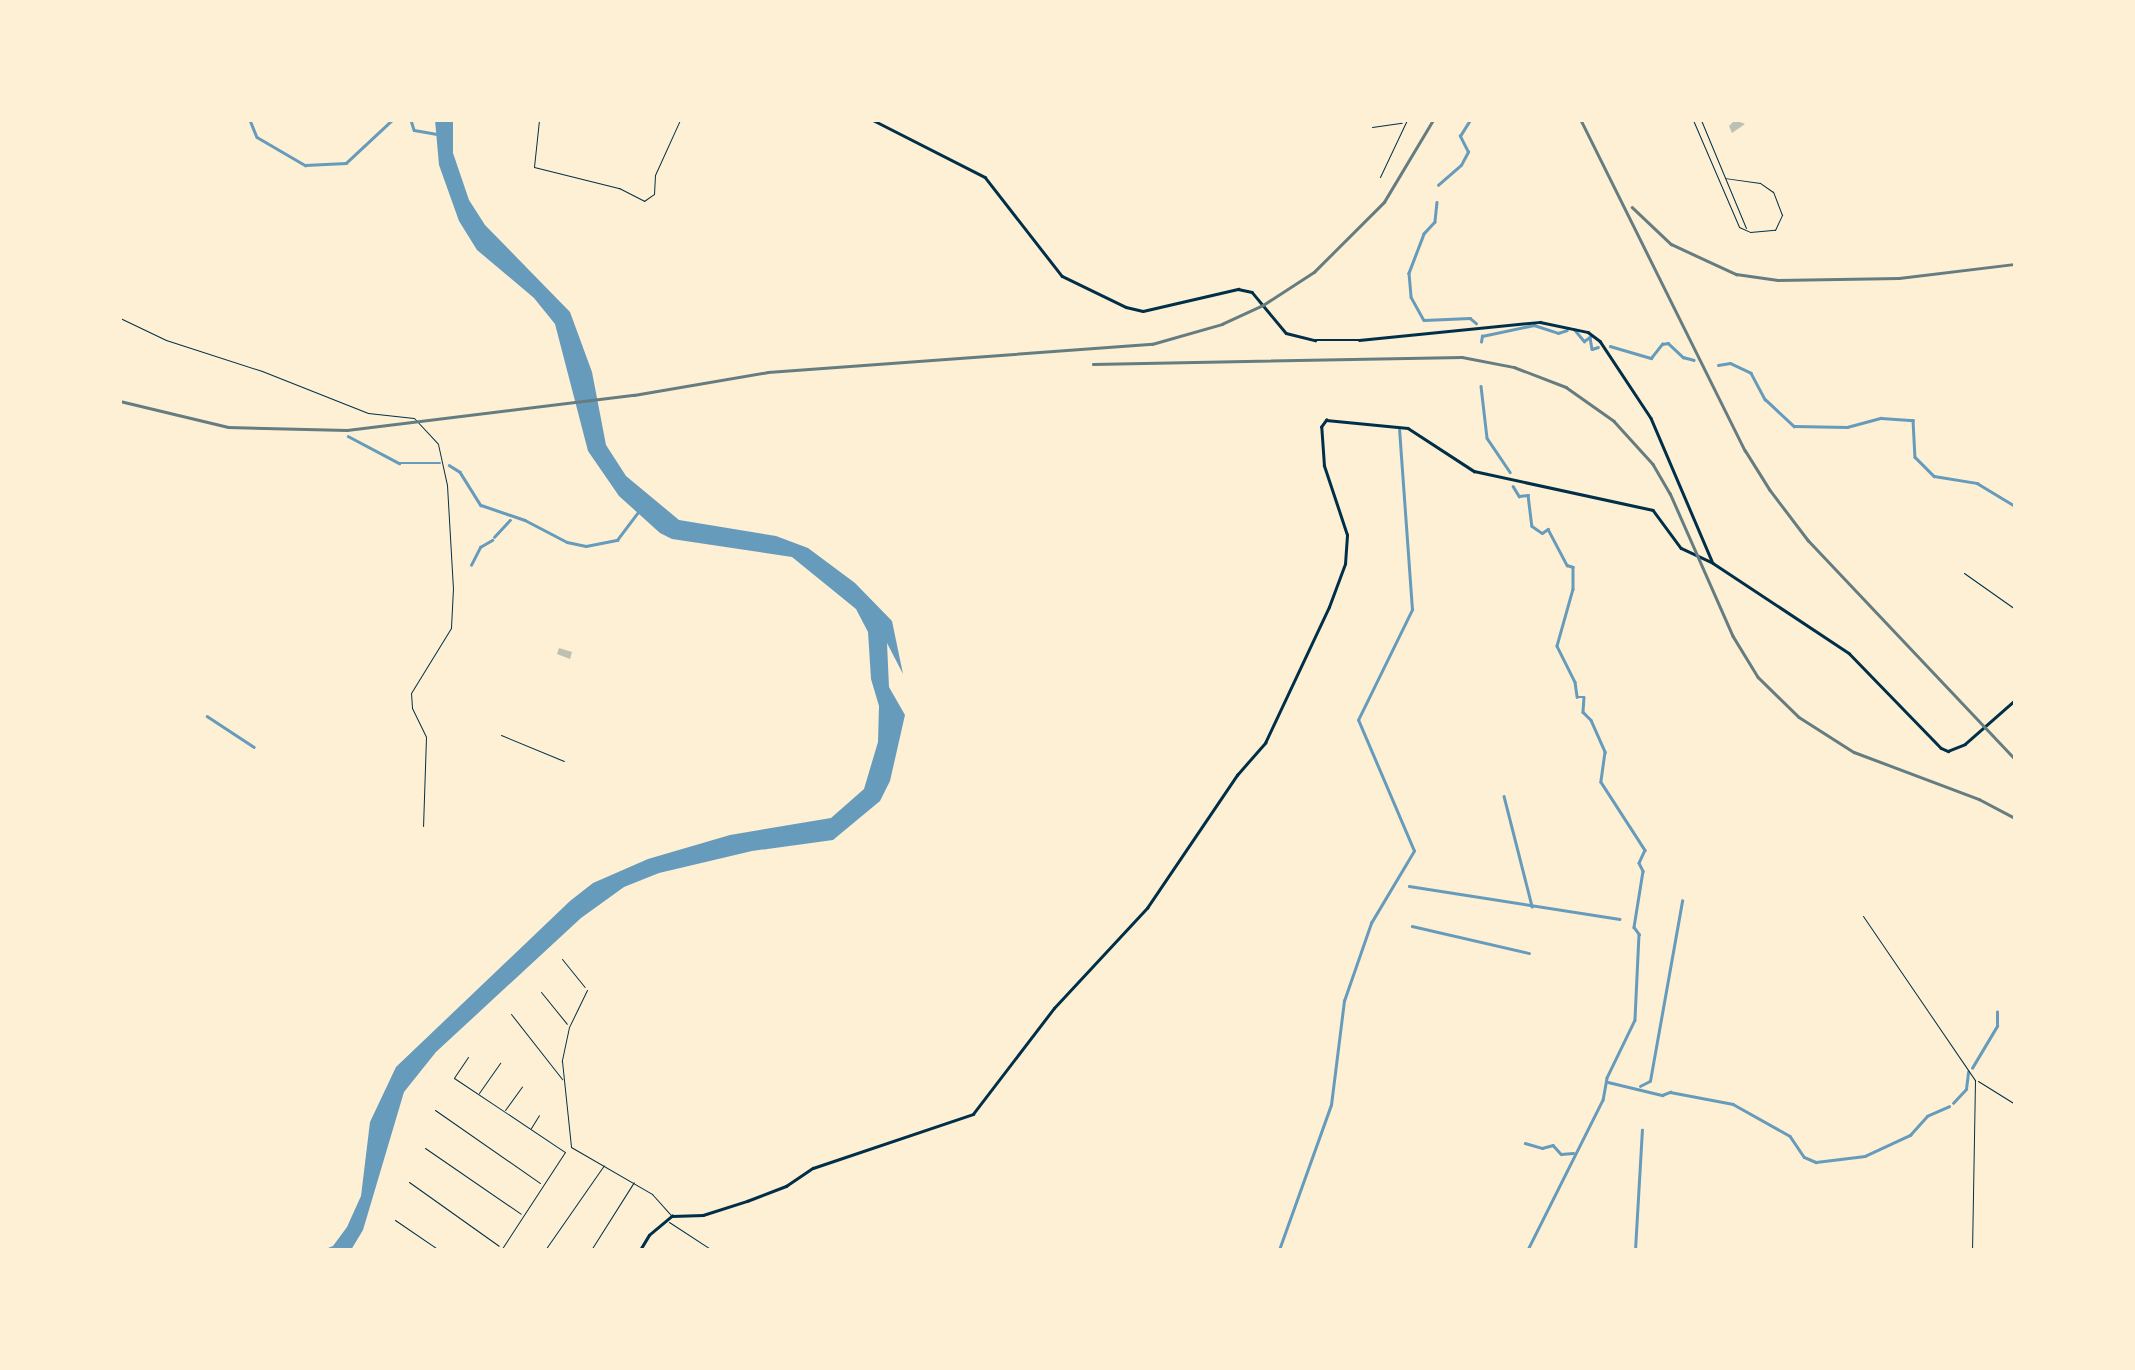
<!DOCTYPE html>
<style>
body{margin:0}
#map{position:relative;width:2135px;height:1370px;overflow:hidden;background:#fdf0d5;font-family:"Golos Text",sans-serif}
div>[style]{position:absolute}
.water>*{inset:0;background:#669bbc}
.stream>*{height:2.5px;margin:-1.25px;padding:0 1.25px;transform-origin:1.25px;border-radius:1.25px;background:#669bbc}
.building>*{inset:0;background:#bec0b2}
.service>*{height:1px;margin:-0.5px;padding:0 0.5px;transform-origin:0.5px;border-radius:0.5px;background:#003049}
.minor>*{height:1px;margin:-0.5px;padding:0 0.5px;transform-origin:0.5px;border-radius:0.5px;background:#003049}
.tertiary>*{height:2.5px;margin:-1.25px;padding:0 1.25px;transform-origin:1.25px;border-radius:1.25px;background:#003049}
.rail>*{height:2.5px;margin:-1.25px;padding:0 1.25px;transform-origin:1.25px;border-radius:1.25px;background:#657d81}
span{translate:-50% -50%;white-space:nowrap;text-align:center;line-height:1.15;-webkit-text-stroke:9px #fdf0d5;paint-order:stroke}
.frame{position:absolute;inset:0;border:122px solid #fdf0d5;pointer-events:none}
</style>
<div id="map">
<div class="water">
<i style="clip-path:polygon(435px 120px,453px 120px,453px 153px,469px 200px,485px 225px,570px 312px,592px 372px,606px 445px,626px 476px,679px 520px,776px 536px,808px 548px,855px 583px,892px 621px,903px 674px,887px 643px,889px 687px,905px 715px,890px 781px,880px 801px,833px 840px,752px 851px,659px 873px,624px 887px,581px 918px,436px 1052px,404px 1092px,363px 1230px,351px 1250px,323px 1250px,333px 1246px,347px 1227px,361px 1196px,370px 1122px,396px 1067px,570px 901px,593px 883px,648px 859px,730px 835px,831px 818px,864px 789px,878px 742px,879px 706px,871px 679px,868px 632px,856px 609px,792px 557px,672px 539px,660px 533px,619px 496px,588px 451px,555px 324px,534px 298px,477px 250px,459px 221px,439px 165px)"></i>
</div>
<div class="stream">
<i style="left:250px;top:120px;width:18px;rotate:68deg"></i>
<i style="left:257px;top:137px;width:56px;rotate:30.3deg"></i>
<i style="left:305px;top:165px;width:41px;rotate:-2.8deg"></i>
<i style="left:346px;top:163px;width:63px;rotate:-43.1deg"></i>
<i style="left:411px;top:120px;width:10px;rotate:73deg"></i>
<i style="left:414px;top:130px;width:23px;rotate:10deg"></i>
<i style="left:1438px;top:185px;width:30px;rotate:-41deg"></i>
<i style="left:1461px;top:165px;width:15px;rotate:-62deg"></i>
<i style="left:1468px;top:152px;width:18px;rotate:-117deg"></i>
<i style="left:1460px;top:136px;width:19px;rotate:-58deg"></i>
<i style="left:1437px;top:202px;width:20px;rotate:96deg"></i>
<i style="left:1435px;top:222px;width:16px;rotate:133deg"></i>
<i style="left:1424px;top:234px;width:42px;rotate:111deg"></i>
<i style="left:1409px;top:273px;width:24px;rotate:85deg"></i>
<i style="left:1411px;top:297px;width:26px;rotate:61deg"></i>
<i style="left:1424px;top:320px;width:46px;rotate:-2.5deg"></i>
<i style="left:1470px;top:318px;width:8px;rotate:40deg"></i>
<i style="left:1574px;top:329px;width:16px;rotate:50deg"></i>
<i style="left:1584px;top:341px;width:7px;rotate:-34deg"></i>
<i style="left:1590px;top:337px;width:12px;rotate:81deg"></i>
<i style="left:1592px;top:349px;width:6px;rotate:-18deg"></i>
<i style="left:1481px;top:342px;width:6px;rotate:-81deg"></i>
<i style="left:1482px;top:336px;width:53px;rotate:-11.9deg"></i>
<i style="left:1534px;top:325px;width:25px;rotate:18deg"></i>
<i style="left:1558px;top:333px;width:9px;rotate:-18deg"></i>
<i style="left:1610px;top:346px;width:43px;rotate:16.3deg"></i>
<i style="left:1651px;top:358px;width:18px;rotate:-52deg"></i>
<i style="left:1662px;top:344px;width:6px;rotate:-9deg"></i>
<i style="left:1668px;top:343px;width:21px;rotate:43deg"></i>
<i style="left:1683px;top:357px;width:11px;rotate:15deg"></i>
<i style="left:1718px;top:365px;width:12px;rotate:-9deg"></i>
<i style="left:1730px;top:363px;width:23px;rotate:25deg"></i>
<i style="left:1751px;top:373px;width:30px;rotate:62deg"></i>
<i style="left:1765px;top:399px;width:40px;rotate:43deg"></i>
<i style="left:1794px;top:426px;width:53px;rotate:1.1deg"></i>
<i style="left:1847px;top:427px;width:35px;rotate:-15deg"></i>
<i style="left:1881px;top:418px;width:32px;rotate:4deg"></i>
<i style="left:1913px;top:420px;width:37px;rotate:87deg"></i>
<i style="left:1915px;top:457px;width:27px;rotate:45deg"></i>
<i style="left:1934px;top:476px;width:44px;rotate:9.2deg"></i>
<i style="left:1977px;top:483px;width:44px;rotate:31.2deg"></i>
<i style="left:1481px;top:386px;width:52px;rotate:83.4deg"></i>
<i style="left:1487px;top:438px;width:41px;rotate:55.9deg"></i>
<i style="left:348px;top:436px;width:58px;rotate:27.9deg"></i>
<i style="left:399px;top:463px;width:41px"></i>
<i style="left:449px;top:465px;width:13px;rotate:32deg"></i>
<i style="left:460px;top:472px;width:39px;rotate:58deg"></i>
<i style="left:481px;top:505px;width:46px;rotate:18.8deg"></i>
<i style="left:525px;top:520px;width:47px;rotate:27.6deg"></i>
<i style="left:567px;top:542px;width:19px;rotate:12deg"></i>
<i style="left:586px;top:546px;width:32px;rotate:-11deg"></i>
<i style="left:617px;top:540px;width:34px;rotate:-53deg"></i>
<i style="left:1513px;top:486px;width:12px;rotate:59deg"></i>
<i style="left:1519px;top:496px;width:9px;rotate:-6deg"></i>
<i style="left:1528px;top:495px;width:31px;rotate:83deg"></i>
<i style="left:1532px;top:526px;width:12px;rotate:35deg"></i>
<i style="left:1542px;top:533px;width:7px;rotate:-34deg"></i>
<i style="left:1548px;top:529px;width:41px;rotate:62.2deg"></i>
<i style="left:1567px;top:565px;width:6px;rotate:18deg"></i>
<i style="left:1573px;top:567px;width:22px;rotate:90deg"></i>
<i style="left:1573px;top:589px;width:59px;rotate:105.7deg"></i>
<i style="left:1557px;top:646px;width:40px;rotate:63.4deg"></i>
<i style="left:1575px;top:682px;width:15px;rotate:82deg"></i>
<i style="left:1577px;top:697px;width:7px"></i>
<i style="left:1584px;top:697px;width:15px;rotate:94deg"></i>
<i style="left:1583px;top:712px;width:11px;rotate:45deg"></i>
<i style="left:1591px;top:720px;width:35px;rotate:66deg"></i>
<i style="left:1605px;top:752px;width:30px;rotate:98deg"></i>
<i style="left:1601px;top:782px;width:81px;rotate:57.1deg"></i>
<i style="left:1645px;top:850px;width:14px;rotate:115deg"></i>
<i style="left:1639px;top:863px;width:9px;rotate:63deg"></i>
<i style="left:1643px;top:871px;width:57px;rotate:99.1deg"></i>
<i style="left:1634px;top:927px;width:9px;rotate:54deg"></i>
<i style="left:1639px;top:934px;width:86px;rotate:92.7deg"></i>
<i style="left:1635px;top:1020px;width:64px;rotate:115.8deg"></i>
<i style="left:1607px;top:1078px;width:22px;rotate:100deg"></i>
<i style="left:1603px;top:1100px;width:168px;rotate:116.6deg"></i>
<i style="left:494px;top:537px;width:23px;rotate:-47deg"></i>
<i style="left:471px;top:565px;width:20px;rotate:-63deg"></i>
<i style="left:480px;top:547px;width:14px;rotate:-30deg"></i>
<i style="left:207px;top:716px;width:56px;rotate:33.4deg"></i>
<i style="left:1504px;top:796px;width:114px;rotate:75.7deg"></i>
<i style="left:1409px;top:886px;width:213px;rotate:8.9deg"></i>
<i style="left:1412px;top:926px;width:120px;rotate:13deg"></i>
<i style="left:1972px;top:1068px;width:49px;rotate:-59.2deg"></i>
<i style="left:1997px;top:1026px;width:14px;rotate:-90deg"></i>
<i style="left:1608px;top:1082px;width:56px;rotate:13.5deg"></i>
<i style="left:1662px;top:1095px;width:9px;rotate:-21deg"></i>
<i style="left:1670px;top:1092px;width:64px;rotate:10.8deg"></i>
<i style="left:1733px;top:1104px;width:65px;rotate:29.3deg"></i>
<i style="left:1790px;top:1136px;width:25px;rotate:56deg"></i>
<i style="left:1804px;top:1157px;width:13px;rotate:23deg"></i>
<i style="left:1816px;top:1162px;width:49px;rotate:-7deg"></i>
<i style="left:1865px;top:1156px;width:50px;rotate:-25deg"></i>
<i style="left:1910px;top:1135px;width:25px;rotate:-48deg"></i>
<i style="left:1927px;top:1116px;width:24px;rotate:-24deg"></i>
<i style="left:1640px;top:1086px;width:11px;rotate:-27deg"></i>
<i style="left:1650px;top:1081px;width:183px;rotate:-79.9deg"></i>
<i style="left:1953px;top:1103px;width:19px;rotate:-47deg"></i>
<i style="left:1966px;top:1089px;width:17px;rotate:-83deg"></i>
<i style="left:1525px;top:1143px;width:18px;rotate:16deg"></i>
<i style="left:1542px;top:1148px;width:11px;rotate:-15deg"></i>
<i style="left:1553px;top:1145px;width:12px;rotate:48deg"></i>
<i style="left:1561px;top:1154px;width:12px;rotate:-5deg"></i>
<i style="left:1279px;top:1250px;width:154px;rotate:-70.3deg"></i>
<i style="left:1331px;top:1105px;width:105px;rotate:-82.9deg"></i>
<i style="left:1344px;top:1001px;width:83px;rotate:-70.9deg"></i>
<i style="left:1371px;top:923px;width:84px;rotate:-59.2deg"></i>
<i style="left:1414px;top:851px;width:142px;rotate:-113.1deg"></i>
<i style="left:1358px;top:720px;width:123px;rotate:-63.9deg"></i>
<i style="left:1412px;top:610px;width:180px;rotate:-94.1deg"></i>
<i style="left:1635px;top:1250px;width:120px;rotate:-86.7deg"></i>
</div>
<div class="building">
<i style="clip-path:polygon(1735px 120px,1745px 124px,1732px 133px,1729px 126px)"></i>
<i style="clip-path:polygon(559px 648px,572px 652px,570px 659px,557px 654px)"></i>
</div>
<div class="service">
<i style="left:1372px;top:127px;width:30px;rotate:-8deg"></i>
<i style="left:1380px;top:177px;width:63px;rotate:-64.7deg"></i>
<i style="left:501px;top:735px;width:68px;rotate:22.4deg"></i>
<i style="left:562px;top:959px;width:36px;rotate:51deg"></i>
<i style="left:541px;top:992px;width:41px;rotate:50.9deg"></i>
<i style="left:511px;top:1014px;width:83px;rotate:51.9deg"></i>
<i style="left:468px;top:1057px;width:25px;rotate:124deg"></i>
<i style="left:454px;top:1078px;width:133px;rotate:33.7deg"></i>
<i style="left:565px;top:1152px;width:117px;rotate:123.1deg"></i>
<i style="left:479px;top:1093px;width:37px;rotate:-55deg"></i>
<i style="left:435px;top:1110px;width:128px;rotate:34.8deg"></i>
<i style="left:505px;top:1110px;width:29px;rotate:-54deg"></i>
<i style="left:531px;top:1128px;width:15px;rotate:-58deg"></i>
<i style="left:425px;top:1148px;width:116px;rotate:34.5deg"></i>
<i style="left:409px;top:1182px;width:110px;rotate:35.4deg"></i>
<i style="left:395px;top:1220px;width:53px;rotate:34.3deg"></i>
<i style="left:669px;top:1222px;width:51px;rotate:33.1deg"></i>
<i style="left:545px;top:1250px;width:103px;rotate:-55.2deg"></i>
<i style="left:591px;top:1250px;width:80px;rotate:-57.7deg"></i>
</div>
<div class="minor">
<i style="left:539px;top:120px;width:47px;rotate:96.1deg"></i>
<i style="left:534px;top:167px;width:88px;rotate:13.9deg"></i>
<i style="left:619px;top:188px;width:28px;rotate:27deg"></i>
<i style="left:644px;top:201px;width:12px;rotate:-35deg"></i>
<i style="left:654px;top:194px;width:19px;rotate:-87deg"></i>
<i style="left:655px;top:175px;width:60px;rotate:-65.6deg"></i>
<i style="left:1693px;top:120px;width:116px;rotate:66.7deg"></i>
<i style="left:1739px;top:227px;width:12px;rotate:24deg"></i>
<i style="left:1750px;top:232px;width:25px;rotate:-5deg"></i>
<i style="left:1775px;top:230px;width:17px;rotate:-65deg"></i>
<i style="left:1782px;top:215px;width:25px;rotate:-111deg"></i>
<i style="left:1773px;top:192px;width:16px;rotate:-145deg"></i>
<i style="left:1760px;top:183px;width:35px;rotate:-172deg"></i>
<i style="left:1701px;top:120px;width:117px;rotate:67.4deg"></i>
<i style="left:120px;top:318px;width:51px;rotate:25.6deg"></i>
<i style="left:166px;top:340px;width:101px;rotate:17.9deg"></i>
<i style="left:262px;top:371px;width:114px;rotate:21.6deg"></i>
<i style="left:368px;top:413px;width:46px;rotate:6.2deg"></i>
<i style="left:414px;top:418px;width:35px;rotate:47deg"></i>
<i style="left:438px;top:444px;width:42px;rotate:77.6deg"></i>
<i style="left:447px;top:485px;width:103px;rotate:86.7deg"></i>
<i style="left:453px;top:588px;width:40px;rotate:92.9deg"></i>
<i style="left:451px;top:628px;width:76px;rotate:121.6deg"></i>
<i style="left:411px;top:693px;width:15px;rotate:86deg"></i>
<i style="left:412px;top:708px;width:32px;rotate:64deg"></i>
<i style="left:426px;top:737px;width:89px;rotate:91.9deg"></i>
<i style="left:1964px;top:573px;width:62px;rotate:35.2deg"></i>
<i style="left:1863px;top:916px;width:199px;rotate:55.7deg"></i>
<i style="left:1975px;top:1080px;width:170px;rotate:91deg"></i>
<i style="left:587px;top:990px;width:41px;rotate:115.9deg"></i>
<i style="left:569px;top:1027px;width:35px;rotate:102deg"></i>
<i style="left:562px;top:1061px;width:86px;rotate:84deg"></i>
<i style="left:571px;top:1147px;width:94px;rotate:30.1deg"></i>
<i style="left:652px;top:1194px;width:30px;rotate:48deg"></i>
<i style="left:1978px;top:1081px;width:44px;rotate:31.9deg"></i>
<i style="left:502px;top:1248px;width:4px;rotate:34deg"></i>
</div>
<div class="tertiary">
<i style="left:873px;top:120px;width:126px;rotate:27deg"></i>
<i style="left:985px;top:177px;width:125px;rotate:52.1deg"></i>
<i style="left:1062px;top:276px;width:71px;rotate:25.8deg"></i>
<i style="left:1126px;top:307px;width:17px;rotate:13deg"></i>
<i style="left:1143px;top:311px;width:98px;rotate:-13deg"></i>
<i style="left:1238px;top:289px;width:14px;rotate:12deg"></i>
<i style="left:1252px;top:292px;width:53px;rotate:50.3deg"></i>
<i style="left:1286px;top:333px;width:30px;rotate:14deg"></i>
<i style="left:1315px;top:340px;width:44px"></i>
<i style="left:1359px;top:340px;width:182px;rotate:-5.7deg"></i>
<i style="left:1540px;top:322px;width:49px;rotate:11.8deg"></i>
<i style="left:1588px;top:332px;width:15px;rotate:37deg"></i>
<i style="left:1600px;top:341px;width:92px;rotate:56.5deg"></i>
<i style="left:1651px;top:418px;width:155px;rotate:66.9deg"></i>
<i style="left:640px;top:1250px;width:17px;rotate:-59deg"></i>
<i style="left:649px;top:1235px;width:30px;rotate:-40deg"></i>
<i style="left:672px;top:1216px;width:31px;rotate:-2deg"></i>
<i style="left:703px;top:1215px;width:46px;rotate:-17.7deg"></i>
<i style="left:747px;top:1201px;width:42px;rotate:-21deg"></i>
<i style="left:786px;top:1186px;width:32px;rotate:-34deg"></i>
<i style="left:813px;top:1168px;width:169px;rotate:-18.6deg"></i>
<i style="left:973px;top:1114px;width:133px;rotate:-52.6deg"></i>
<i style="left:1054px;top:1008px;width:137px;rotate:-47.1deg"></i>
<i style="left:1147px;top:908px;width:161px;rotate:-55.9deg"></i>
<i style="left:1237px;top:775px;width:43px;rotate:-48.8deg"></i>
<i style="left:1265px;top:743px;width:150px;rotate:-64.8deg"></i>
<i style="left:1329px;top:607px;width:46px;rotate:-69.6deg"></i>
<i style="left:1345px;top:564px;width:29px;rotate:-86deg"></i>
<i style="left:1347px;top:535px;width:73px;rotate:-108.4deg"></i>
<i style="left:1324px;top:466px;width:39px;rotate:-94deg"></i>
<i style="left:1321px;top:427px;width:9px;rotate:-54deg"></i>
<i style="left:1326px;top:420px;width:82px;rotate:5.6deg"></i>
<i style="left:1408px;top:428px;width:79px;rotate:33.1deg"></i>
<i style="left:1474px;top:471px;width:183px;rotate:12.3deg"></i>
<i style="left:1653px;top:510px;width:47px;rotate:53.6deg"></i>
<i style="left:1681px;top:548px;width:35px;rotate:25deg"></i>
<i style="left:1713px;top:563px;width:163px;rotate:33.5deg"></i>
<i style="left:1849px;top:653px;width:132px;rotate:45.9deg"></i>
<i style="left:1941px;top:748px;width:8px;rotate:23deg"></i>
<i style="left:1948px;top:751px;width:18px;rotate:-22deg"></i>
<i style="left:1965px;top:744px;width:67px;rotate:-41.3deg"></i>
</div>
<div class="rail">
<i style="left:1581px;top:120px;width:369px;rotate:63.6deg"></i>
<i style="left:1745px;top:450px;width:47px;rotate:58deg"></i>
<i style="left:1770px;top:490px;width:63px;rotate:52.8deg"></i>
<i style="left:1808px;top:540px;width:301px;rotate:46.6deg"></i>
<i style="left:1632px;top:207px;width:54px;rotate:43.5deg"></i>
<i style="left:1671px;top:244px;width:72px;rotate:24.8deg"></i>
<i style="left:1736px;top:274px;width:42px;rotate:8.1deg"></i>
<i style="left:1778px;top:280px;width:121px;rotate:-0.9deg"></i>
<i style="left:1899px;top:278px;width:117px;rotate:-6.9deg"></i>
<i style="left:1093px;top:364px;width:369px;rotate:-1.1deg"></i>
<i style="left:1462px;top:357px;width:53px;rotate:10.9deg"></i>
<i style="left:1514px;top:367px;width:56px;rotate:21deg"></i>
<i style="left:1566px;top:387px;width:59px;rotate:35.3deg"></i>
<i style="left:1614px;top:421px;width:58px;rotate:47.8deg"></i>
<i style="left:1653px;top:464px;width:34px;rotate:60deg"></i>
<i style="left:1670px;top:493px;width:156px;rotate:66.2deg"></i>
<i style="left:1733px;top:636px;width:48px;rotate:58.6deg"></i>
<i style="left:1758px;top:677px;width:57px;rotate:44.3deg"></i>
<i style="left:1799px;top:717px;width:65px;rotate:32.5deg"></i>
<i style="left:1854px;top:752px;width:134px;rotate:20.6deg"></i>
<i style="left:1979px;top:799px;width:41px;rotate:27.8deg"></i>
<i style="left:120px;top:401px;width:111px;rotate:13.5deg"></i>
<i style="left:228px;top:427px;width:119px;rotate:1.4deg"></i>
<i style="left:347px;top:430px;width:289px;rotate:-7deg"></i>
<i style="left:634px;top:395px;width:136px;rotate:-9.7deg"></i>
<i style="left:768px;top:372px;width:385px;rotate:-4.2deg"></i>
<i style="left:1152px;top:344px;width:73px;rotate:-15.9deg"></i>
<i style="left:1222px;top:324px;width:45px;rotate:-24.9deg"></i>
<i style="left:1263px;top:305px;width:61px;rotate:-32.9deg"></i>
<i style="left:1314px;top:272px;width:99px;rotate:-45deg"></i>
<i style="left:1384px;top:202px;width:96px;rotate:-59.1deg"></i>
</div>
<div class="frame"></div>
</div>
